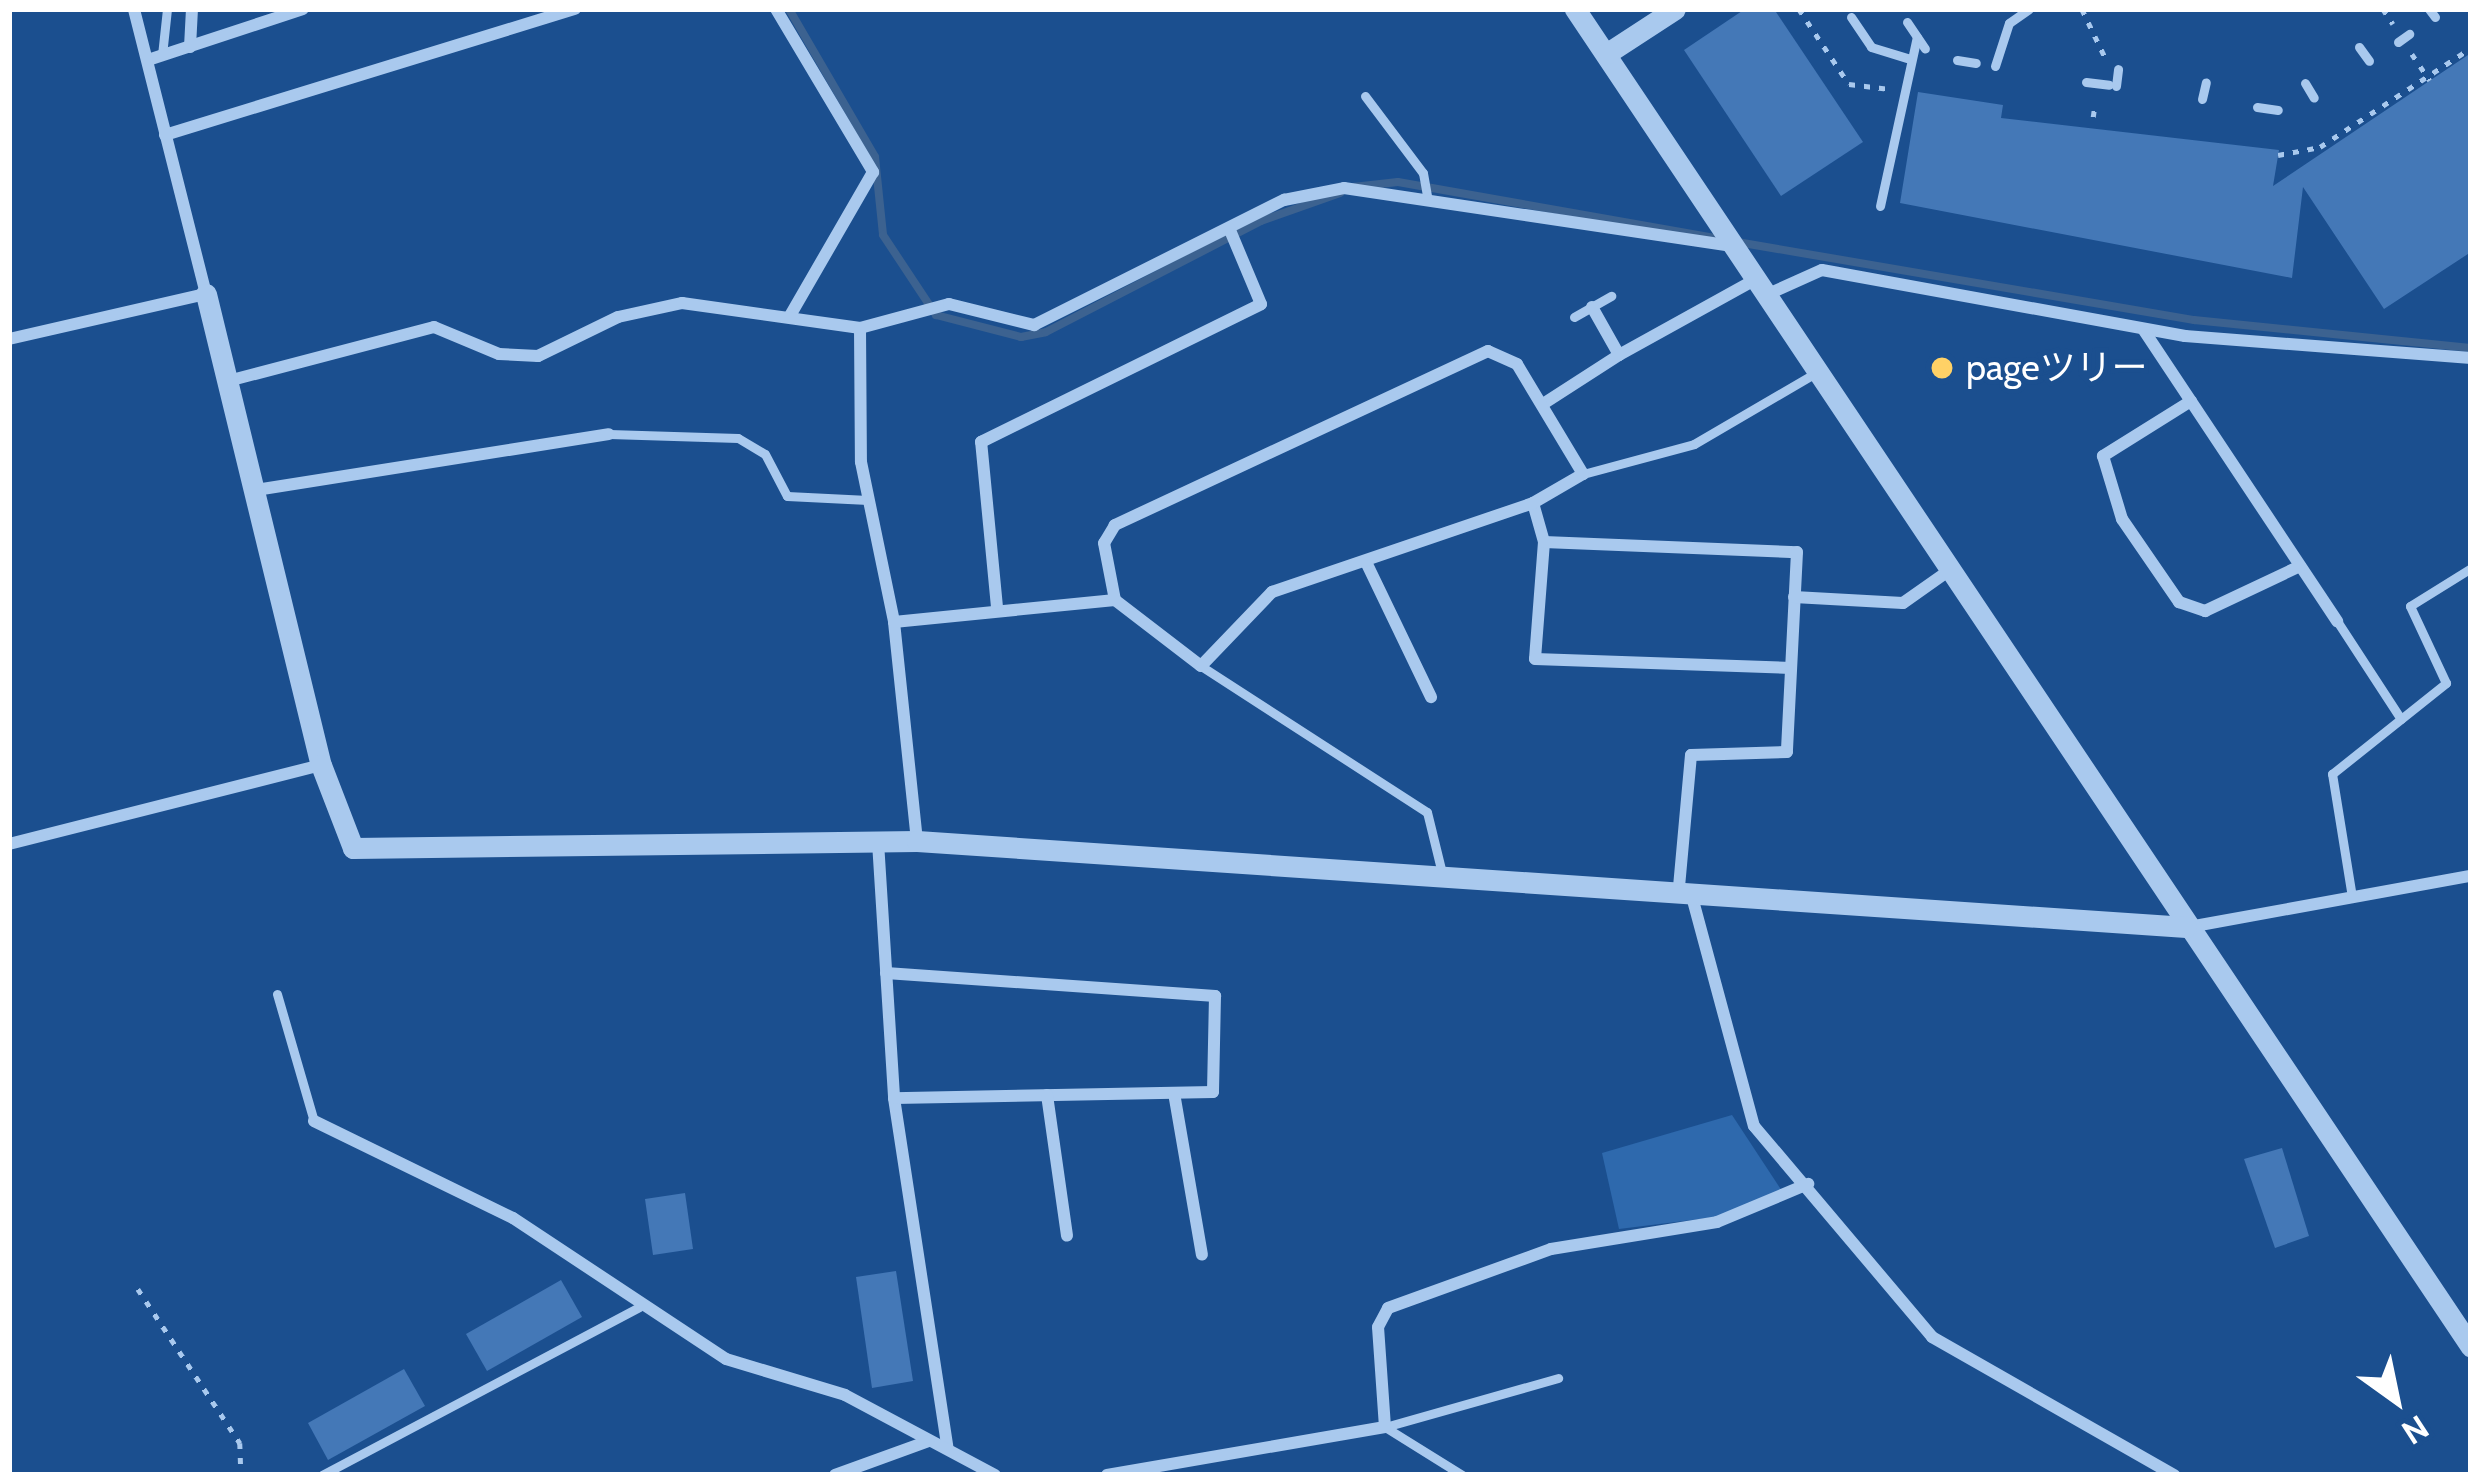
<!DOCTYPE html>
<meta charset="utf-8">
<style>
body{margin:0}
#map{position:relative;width:2480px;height:1484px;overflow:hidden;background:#1b4f8f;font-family:Cabin,"Noto Sans JP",sans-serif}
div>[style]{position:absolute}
.green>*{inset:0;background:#2e69ad}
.stream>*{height:8px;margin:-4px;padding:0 4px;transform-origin:4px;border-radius:4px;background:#3c6290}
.building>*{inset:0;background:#4478b7}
.path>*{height:4.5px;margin-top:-2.25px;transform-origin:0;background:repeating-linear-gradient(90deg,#a9c9ee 0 6px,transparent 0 15px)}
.service>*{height:9px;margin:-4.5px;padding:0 4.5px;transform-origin:4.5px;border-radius:4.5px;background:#a9c9ee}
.minor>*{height:12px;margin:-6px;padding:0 6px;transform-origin:6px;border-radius:6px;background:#a9c9ee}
.tertiary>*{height:21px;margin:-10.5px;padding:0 10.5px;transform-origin:10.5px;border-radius:10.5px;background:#a9c9ee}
.dots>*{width:33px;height:33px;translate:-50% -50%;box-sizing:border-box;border:6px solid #1b4f8f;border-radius:50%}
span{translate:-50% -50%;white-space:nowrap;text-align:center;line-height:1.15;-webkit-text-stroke:10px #1b4f8f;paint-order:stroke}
.poi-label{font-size:36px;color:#fff}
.left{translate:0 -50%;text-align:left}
.frame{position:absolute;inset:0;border:12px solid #fff;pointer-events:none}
.north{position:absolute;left:2336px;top:1340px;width:120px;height:120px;-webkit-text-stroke:9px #1b4f8f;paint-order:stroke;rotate:147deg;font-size:33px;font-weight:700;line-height:48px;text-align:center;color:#fff}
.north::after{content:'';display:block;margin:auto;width:42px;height:54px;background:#fff;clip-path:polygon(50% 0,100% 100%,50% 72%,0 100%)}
</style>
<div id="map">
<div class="green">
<i style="clip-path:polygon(1732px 1115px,1782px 1191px,1724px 1216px,1619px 1229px,1602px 1153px)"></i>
</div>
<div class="stream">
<i style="left:789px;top:9px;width:171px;rotate:59.8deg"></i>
<i style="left:875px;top:157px;width:78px;rotate:84.1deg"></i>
<i style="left:883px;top:235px;width:96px;rotate:56.5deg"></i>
<i style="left:936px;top:315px;width:88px;rotate:14.5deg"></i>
<i style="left:1021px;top:337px;width:25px;rotate:-11deg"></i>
<i style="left:1046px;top:332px;width:242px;rotate:-27.3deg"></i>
<i style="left:1261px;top:221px;width:84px;rotate:-19.5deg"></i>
<i style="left:1353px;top:187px;width:45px;rotate:-6.3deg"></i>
<i style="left:1398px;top:182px;width:323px;rotate:10deg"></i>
<i style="left:1737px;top:242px;width:464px;rotate:9.7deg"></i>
<i style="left:2194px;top:320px;width:278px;rotate:5.8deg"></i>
</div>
<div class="building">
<i style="clip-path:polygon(1745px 9px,1774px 9px,1863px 142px,1781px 196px,1684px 50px)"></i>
<i style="clip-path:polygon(2471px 53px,2471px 252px,2384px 309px,2303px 187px,2292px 278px,1900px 203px,1918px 92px,2003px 105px,2001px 118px,2279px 150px,2273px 186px)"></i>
<i style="clip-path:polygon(2282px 1148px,2309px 1236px,2275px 1248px,2244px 1159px)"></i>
<i style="clip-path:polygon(685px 1193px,693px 1249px,653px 1255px,645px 1199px)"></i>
<i style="clip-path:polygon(896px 1271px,913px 1381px,872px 1388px,856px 1277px)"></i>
<i style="clip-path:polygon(561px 1280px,582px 1317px,487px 1371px,466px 1334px)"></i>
<i style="clip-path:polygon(404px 1369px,425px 1406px,328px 1460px,308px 1423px)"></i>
</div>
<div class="path">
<i style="left:1799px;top:9px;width:90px;rotate:56.3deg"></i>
<i style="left:1849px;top:84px;width:41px;rotate:7deg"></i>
<i style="left:2082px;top:9px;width:53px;rotate:64.4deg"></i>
<i style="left:2383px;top:9px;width:18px;rotate:56deg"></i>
<i style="left:2412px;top:54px;width:32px;rotate:56deg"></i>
<i style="left:2093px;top:117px;width:14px;rotate:-82deg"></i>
<i style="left:2278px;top:155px;width:43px;rotate:-10.8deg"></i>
<i style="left:2320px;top:147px;width:181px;rotate:-33.3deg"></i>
<i style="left:138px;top:1289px;width:185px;rotate:56.5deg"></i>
<i style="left:240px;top:1443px;width:32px;rotate:88deg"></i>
</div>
<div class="service">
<i style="left:2429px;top:9px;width:10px;rotate:53deg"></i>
<i style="left:1851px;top:17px;width:36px;rotate:56deg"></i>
<i style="left:1871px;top:47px;width:38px;rotate:17deg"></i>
<i style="left:1907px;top:22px;width:32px;rotate:56deg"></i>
<i style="left:2398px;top:42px;width:14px;rotate:-36deg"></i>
<i style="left:2359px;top:47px;width:17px;rotate:54deg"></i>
<i style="left:162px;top:55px;width:46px;rotate:-83.8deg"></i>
<i style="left:1957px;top:60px;width:19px;rotate:9deg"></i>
<i style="left:1995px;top:66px;width:45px;rotate:-72deg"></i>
<i style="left:2009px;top:23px;width:24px;rotate:-35deg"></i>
<i style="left:2086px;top:82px;width:23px;rotate:7deg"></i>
<i style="left:2305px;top:83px;width:17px;rotate:59deg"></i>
<i style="left:2116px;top:86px;width:17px;rotate:-83deg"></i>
<i style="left:1365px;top:96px;width:96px;rotate:53deg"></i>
<i style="left:1423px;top:173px;width:27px;rotate:80deg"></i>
<i style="left:2202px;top:99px;width:17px;rotate:-77deg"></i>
<i style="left:2257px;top:107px;width:21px;rotate:8deg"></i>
<i style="left:1880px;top:206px;width:173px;rotate:-77.7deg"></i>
<i style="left:1574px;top:317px;width:43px;rotate:-29.6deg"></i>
<i style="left:609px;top:434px;width:129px;rotate:1.8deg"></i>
<i style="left:738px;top:438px;width:31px;rotate:31deg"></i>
<i style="left:765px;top:454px;width:47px;rotate:62.4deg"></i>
<i style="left:787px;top:496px;width:81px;rotate:2.8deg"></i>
<i style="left:1583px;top:474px;width:115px;rotate:-15.1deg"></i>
<i style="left:1694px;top:444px;width:143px;rotate:-30.3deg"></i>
<i style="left:2337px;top:621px;width:117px;rotate:56.9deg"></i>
<i style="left:1201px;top:666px;width:269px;rotate:32.9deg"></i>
<i style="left:1427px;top:812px;width:67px;rotate:76.2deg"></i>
<i style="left:2352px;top:897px;width:125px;rotate:-99.2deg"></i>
<i style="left:2332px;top:774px;width:146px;rotate:-38.6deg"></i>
<i style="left:2446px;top:683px;width:85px;rotate:-115.1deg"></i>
<i style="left:2410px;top:606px;width:72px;rotate:-31.9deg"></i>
<i style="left:277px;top:994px;width:132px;rotate:73.8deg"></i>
<i style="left:1385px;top:1427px;width:180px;rotate:-15.8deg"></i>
<i style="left:1385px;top:1427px;width:91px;rotate:31.9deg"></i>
<i style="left:322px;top:1475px;width:359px;rotate:-27.9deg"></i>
</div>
<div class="minor">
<i style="left:776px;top:9px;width:190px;rotate:59.2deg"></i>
<i style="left:873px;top:172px;width:166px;rotate:120deg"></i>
<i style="left:190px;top:47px;width:38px;rotate:-87deg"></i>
<i style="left:148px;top:60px;width:163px;rotate:-18.2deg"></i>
<i style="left:165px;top:135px;width:429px;rotate:-17.1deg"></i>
<i style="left:1766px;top:295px;width:61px;rotate:-24.1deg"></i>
<i style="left:1822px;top:270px;width:369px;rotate:10.3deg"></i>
<i style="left:2185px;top:336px;width:287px;rotate:4.4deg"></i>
<i style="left:1592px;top:307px;width:55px;rotate:60.6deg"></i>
<i style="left:1619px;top:355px;width:157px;rotate:-29deg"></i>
<i style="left:860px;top:328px;width:134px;rotate:89.6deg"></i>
<i style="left:861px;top:462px;width:163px;rotate:78.3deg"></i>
<i style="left:894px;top:622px;width:220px;rotate:84deg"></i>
<i style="left:2143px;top:329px;width:351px;rotate:56.4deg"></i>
<i style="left:9px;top:339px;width:202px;rotate:-12.9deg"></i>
<i style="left:206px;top:294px;width:294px;rotate:-104.2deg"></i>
<i style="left:228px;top:381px;width:213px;rotate:-14.7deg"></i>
<i style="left:434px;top:327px;width:70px;rotate:22.6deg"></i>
<i style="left:499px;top:354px;width:39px;rotate:3deg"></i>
<i style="left:538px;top:356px;width:89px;rotate:-26deg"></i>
<i style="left:618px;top:317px;width:66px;rotate:-12.3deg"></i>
<i style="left:682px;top:303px;width:180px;rotate:8deg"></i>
<i style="left:860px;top:328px;width:92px;rotate:-15.1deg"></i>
<i style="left:949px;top:304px;width:88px;rotate:13.9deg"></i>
<i style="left:1034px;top:325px;width:280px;rotate:-26.6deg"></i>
<i style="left:1284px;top:200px;width:61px;rotate:-11.3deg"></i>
<i style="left:1344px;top:188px;width:391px;rotate:8.5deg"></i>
<i style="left:2191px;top:401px;width:104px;rotate:148deg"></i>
<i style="left:2103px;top:456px;width:66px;rotate:73.2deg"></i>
<i style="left:2122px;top:519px;width:101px;rotate:55.5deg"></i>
<i style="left:2179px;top:602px;width:28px;rotate:19deg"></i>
<i style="left:2205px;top:611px;width:105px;rotate:-25.3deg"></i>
<i style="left:1543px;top:404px;width:90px;rotate:-32.8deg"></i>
<i style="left:256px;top:490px;width:357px;rotate:-9deg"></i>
<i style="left:1533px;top:503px;width:41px;rotate:74.2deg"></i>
<i style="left:1544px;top:542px;width:117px;rotate:94.4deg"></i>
<i style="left:1535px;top:659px;width:256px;rotate:2deg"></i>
<i style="left:1544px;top:542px;width:253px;rotate:2.3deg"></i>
<i style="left:1797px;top:552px;width:200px;rotate:92.9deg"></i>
<i style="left:1787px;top:752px;width:96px;rotate:178.2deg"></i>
<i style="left:1691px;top:755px;width:133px;rotate:95.2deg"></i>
<i style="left:1366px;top:562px;width:150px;rotate:64.3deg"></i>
<i style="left:1794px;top:597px;width:109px;rotate:3.2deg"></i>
<i style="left:1903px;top:603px;width:54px;rotate:-35.2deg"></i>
<i style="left:997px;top:607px;width:166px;rotate:-95.5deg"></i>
<i style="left:981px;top:442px;width:312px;rotate:-26.2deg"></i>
<i style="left:1261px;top:304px;width:82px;rotate:-112.8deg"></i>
<i style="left:894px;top:622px;width:222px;rotate:-5.7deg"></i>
<i style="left:1115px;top:600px;width:108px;rotate:37.5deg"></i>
<i style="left:1201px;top:666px;width:103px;rotate:-46.2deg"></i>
<i style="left:1272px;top:592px;width:276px;rotate:-18.8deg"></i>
<i style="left:1533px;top:503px;width:58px;rotate:-30.1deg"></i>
<i style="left:1583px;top:474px;width:128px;rotate:-121deg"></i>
<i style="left:1517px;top:364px;width:32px;rotate:-156deg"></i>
<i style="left:1488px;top:351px;width:412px;rotate:155deg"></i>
<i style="left:1115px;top:525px;width:21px;rotate:121deg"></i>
<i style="left:1104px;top:543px;width:58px;rotate:79.1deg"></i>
<i style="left:878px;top:842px;width:256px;rotate:86.4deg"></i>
<i style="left:894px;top:1098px;width:352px;rotate:81.3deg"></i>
<i style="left:9px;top:844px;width:322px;rotate:-14.2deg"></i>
<i style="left:1691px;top:893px;width:241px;rotate:74.9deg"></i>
<i style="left:1754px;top:1126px;width:276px;rotate:49.8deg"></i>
<i style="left:1932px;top:1337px;width:279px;rotate:29.7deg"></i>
<i style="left:2189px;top:927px;width:287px;rotate:-10.3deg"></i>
<i style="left:886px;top:973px;width:330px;rotate:4deg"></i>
<i style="left:1215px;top:996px;width:96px;rotate:91.2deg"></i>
<i style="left:1213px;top:1092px;width:319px;rotate:178.9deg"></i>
<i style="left:1174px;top:1093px;width:164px;rotate:80.2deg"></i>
<i style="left:1047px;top:1095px;width:142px;rotate:81.9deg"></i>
<i style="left:314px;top:1121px;width:221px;rotate:26deg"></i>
<i style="left:513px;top:1218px;width:255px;rotate:33.5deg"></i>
<i style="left:726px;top:1359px;width:124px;rotate:16.8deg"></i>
<i style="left:845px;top:1395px;width:170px;rotate:28.1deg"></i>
<i style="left:835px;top:1475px;width:100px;rotate:-19.9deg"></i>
<i style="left:1107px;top:1475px;width:282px;rotate:-9.8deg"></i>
<i style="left:1385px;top:1427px;width:100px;rotate:-94deg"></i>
<i style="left:1378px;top:1327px;width:21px;rotate:-62deg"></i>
<i style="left:1388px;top:1308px;width:173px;rotate:-19.9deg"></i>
<i style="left:1551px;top:1249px;width:168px;rotate:-9.2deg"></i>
<i style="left:1717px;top:1222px;width:99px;rotate:-22.7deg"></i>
</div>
<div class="tertiary">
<i style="left:1575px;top:9px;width:1610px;rotate:56.19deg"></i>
<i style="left:1606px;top:54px;width:82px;rotate:-33.1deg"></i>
<i style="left:206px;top:294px;width:485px;rotate:76.3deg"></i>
<i style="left:321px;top:765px;width:89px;rotate:68.9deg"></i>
<i style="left:353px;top:848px;width:564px;rotate:-0.71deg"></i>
<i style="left:917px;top:841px;width:1272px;rotate:3.88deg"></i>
</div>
<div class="dots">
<i style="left:1942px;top:368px;background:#ffd166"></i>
</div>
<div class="poi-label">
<span class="left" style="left:1966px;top:368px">pageツリー</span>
</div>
<div class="frame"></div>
<div class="north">N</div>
</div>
